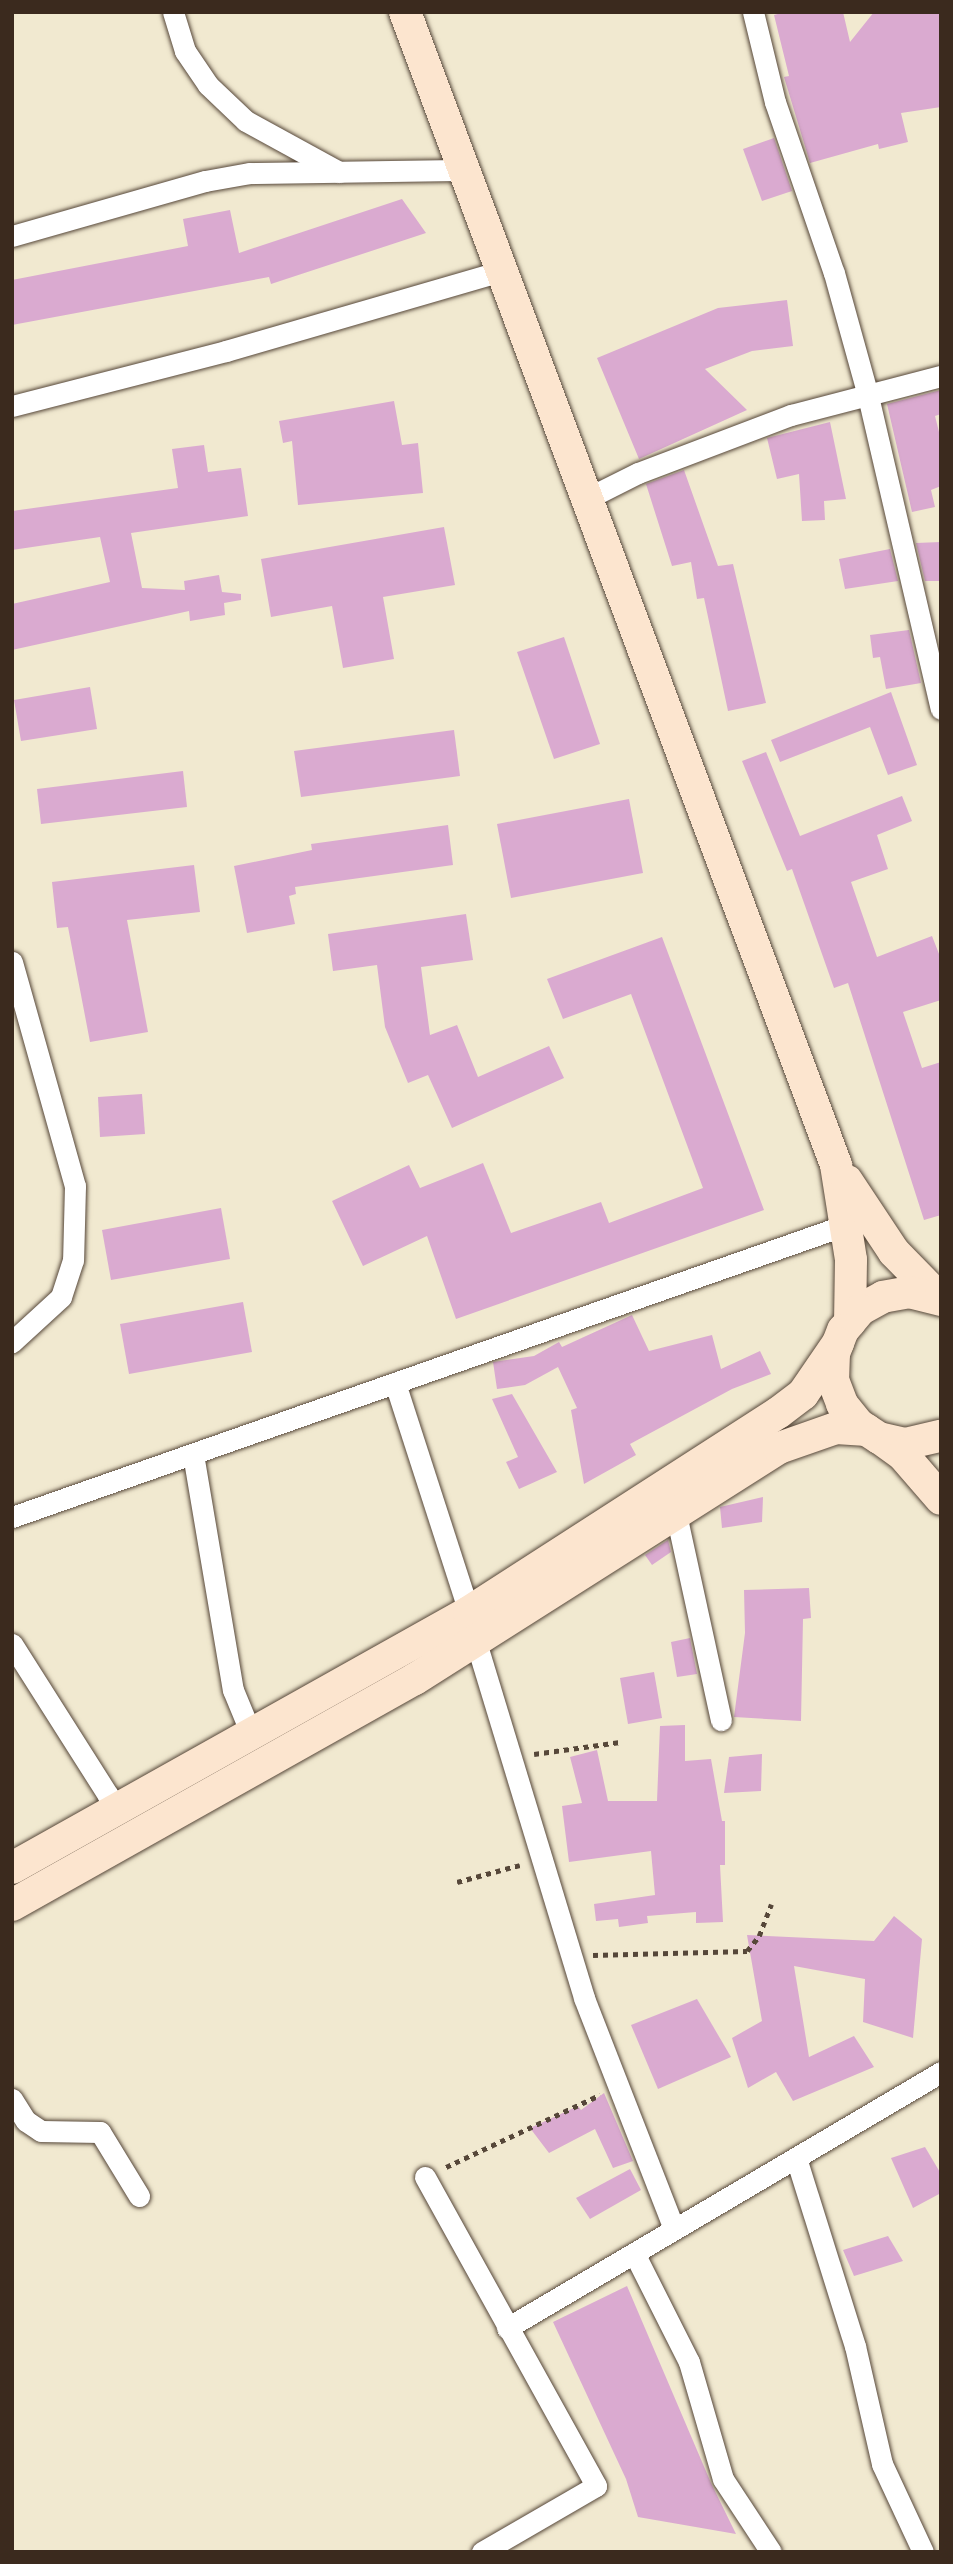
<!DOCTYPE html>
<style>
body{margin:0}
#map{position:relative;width:953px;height:2564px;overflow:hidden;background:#f1e9d0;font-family:"IM FELL Great Primer",serif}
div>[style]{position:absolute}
.building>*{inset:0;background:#daaad0}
.path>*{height:4.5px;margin-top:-2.25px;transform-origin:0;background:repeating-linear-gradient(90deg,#564739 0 5px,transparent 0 10px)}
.roads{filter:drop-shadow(0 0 2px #564739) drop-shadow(0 0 2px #564739)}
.street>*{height:21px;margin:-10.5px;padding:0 10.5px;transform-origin:10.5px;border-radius:10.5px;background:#fff}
.secondary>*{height:32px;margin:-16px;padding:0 16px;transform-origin:16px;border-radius:16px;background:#fce5cf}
span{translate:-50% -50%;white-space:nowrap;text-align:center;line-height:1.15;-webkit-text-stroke:7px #fdfcf7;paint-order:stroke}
.frame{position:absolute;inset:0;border:14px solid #3b2a1e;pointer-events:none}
</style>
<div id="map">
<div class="building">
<i style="clip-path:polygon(785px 12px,843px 12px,850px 42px,874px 12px,941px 12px,941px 107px,901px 113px,908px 142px,879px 149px,878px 144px,810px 163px,784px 77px,789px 76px,774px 15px)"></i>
<i style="clip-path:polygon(774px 138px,792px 191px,762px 201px,743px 149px)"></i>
<i style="clip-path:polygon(402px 199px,426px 233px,271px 284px,269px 277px,12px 325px,12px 280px,188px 246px,183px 219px,230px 210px,239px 253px)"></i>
<i style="clip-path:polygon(787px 300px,793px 346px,752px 351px,705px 369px,747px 410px,639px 459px,597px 358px,718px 308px)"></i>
<i style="clip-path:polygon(941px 390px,941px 414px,935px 416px,941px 440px,941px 486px,931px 490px,935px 507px,912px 512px,887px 404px)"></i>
<i style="clip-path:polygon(394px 401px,402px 445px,418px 443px,423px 493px,298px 505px,292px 441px,283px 443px,279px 421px)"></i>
<i style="clip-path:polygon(830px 422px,846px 499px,824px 501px,825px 520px,802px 521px,799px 474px,777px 479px,767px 438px)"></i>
<i style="clip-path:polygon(204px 445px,208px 472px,241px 468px,248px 516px,131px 533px,142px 588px,185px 590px,184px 581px,219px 575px,222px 592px,241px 594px,241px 600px,224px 603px,225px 615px,190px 621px,189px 611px,12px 650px,12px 604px,110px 582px,100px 537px,12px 550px,12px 511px,178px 488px,172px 449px)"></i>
<i style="clip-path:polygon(684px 470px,718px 566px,733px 564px,766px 703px,728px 711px,704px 598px,697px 599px,691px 562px,672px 566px,646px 484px)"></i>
<i style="clip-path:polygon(444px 527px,455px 585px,383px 597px,394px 659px,343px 668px,332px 606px,271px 617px,261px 559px)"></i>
<i style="clip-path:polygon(941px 542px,941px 581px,925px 581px,916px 543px)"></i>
<i style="clip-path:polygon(890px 549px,898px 581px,845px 589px,839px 559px)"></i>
<i style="clip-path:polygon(909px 630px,921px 683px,886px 689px,880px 657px,873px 658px,870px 635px)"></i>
<i style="clip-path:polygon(564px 637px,600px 744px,554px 759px,517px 652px)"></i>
<i style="clip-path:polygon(90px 687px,97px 729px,21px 741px,14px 700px)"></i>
<i style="clip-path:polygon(891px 692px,917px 765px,888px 775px,870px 727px,780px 762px,771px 740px)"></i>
<i style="clip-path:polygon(454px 730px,460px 776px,301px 797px,294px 751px)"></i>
<i style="clip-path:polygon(766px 752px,800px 836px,902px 796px,912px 821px,877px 835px,888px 869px,851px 882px,877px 957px,932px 936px,941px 959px,941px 1000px,903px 1012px,922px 1068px,941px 1062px,941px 1215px,924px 1220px,848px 983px,834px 988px,792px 869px,787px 871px,742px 761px)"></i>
<i style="clip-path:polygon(183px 771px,187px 807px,41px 824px,37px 789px)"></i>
<i style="clip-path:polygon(629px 799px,643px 873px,511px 898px,497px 824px)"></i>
<i style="clip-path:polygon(448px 825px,453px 865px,295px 887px,296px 894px,289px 896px,295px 924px,247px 933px,234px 866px,312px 850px,311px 844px)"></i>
<i style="clip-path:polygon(194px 865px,200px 912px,127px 920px,148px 1032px,90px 1042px,68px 927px,57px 928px,52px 882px)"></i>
<i style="clip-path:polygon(466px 914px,473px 960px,421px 967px,430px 1035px,457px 1025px,478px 1077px,549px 1046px,564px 1078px,452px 1128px,428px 1075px,408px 1083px,385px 1027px,377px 965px,333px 971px,328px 934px)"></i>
<i style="clip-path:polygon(662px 937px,764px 1210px,456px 1319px,427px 1236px,363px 1266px,332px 1201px,409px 1165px,420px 1188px,483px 1163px,511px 1233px,601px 1202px,609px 1223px,703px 1188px,631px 994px,563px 1019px,547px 979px)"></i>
<i style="clip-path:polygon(142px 1094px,145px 1134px,100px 1137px,98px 1097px)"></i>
<i style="clip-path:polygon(221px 1208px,230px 1259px,111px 1280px,102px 1230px)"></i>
<i style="clip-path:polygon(243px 1302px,252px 1352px,129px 1374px,120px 1324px)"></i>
<i style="clip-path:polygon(632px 1315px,649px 1351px,712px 1335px,721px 1369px,760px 1351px,771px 1374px,732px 1389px,630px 1444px,636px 1455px,584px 1484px,571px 1410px,577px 1408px,558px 1367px,525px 1385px,497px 1389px,493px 1362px,534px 1356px,559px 1342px,562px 1347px)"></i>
<i style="clip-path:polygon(512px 1394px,557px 1472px,519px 1489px,506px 1462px,518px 1457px,492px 1399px)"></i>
<i style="clip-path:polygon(763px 1497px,762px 1522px,722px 1528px,720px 1507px)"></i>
<i style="clip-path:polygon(668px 1540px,671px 1552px,652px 1565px,645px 1555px)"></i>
<i style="clip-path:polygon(809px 1588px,811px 1618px,803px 1619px,801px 1721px,734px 1717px,745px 1633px,744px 1590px)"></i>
<i style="clip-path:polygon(690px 1638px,697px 1674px,677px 1677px,671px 1642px)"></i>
<i style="clip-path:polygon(654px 1672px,662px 1718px,628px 1724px,620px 1678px)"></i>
<i style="clip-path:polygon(685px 1725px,685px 1761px,711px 1759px,722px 1821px,725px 1821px,725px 1865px,720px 1865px,723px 1922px,696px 1923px,696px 1912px,647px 1916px,648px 1923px,619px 1927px,618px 1919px,596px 1921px,594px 1904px,655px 1895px,651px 1851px,569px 1862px,562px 1806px,582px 1803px,570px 1757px,597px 1750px,608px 1801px,657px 1801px,660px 1726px)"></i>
<i style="clip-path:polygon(762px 1754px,761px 1791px,724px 1793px,729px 1757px)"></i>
<i style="clip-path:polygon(894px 1916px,922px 1939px,913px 2038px,863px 2022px,865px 1979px,794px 1966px,809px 2057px,854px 2036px,874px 2067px,793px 2101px,776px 2072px,748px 2088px,732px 2038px,762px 2021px,747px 1935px,874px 1941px)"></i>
<i style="clip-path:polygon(697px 1999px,731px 2057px,658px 2089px,631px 2025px)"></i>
<i style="clip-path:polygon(604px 2093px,633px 2161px,613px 2168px,595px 2129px,549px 2153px,530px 2128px,578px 2106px,581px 2110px)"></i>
<i style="clip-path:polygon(925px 2147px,941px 2174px,941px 2193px,913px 2208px,891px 2158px)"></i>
<i style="clip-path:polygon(630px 2169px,641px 2190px,590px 2219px,576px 2198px)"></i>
<i style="clip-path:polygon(888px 2236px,903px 2261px,854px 2276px,843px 2250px)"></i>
<i style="clip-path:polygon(627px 2286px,711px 2483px,736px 2534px,638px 2517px,626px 2479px,553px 2322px)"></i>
</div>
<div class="path">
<i style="left:534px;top:1754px;width:87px;rotate:-7.9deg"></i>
<i style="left:457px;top:1882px;width:65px;rotate:-15.1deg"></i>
<i style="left:593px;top:1955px;width:154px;rotate:-1.5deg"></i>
<i style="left:747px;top:1951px;width:19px;rotate:-51deg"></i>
<i style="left:759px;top:1936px;width:34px;rotate:-69deg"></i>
<i style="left:446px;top:2167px;width:170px;rotate:-25.1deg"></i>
</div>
<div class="roads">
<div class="street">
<i style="left:173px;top:12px;width:41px;rotate:72.9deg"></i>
<i style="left:185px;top:51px;width:41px;rotate:55.9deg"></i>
<i style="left:208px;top:85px;width:52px;rotate:43.5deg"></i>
<i style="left:246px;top:121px;width:106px;rotate:28.7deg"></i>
<i style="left:753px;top:12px;width:93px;rotate:76.3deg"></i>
<i style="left:775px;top:102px;width:181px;rotate:71deg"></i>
<i style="left:834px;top:273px;width:128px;rotate:74.5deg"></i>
<i style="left:868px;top:396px;width:321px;rotate:76.9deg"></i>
<i style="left:12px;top:236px;width:201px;rotate:-15.9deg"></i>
<i style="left:205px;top:181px;width:46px;rotate:-10.1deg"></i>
<i style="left:250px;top:173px;width:214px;rotate:-0.8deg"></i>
<i style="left:12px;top:406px;width:221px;rotate:-14.4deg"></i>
<i style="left:226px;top:351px;width:287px;rotate:-16.2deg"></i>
<i style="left:588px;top:498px;width:56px;rotate:-26.6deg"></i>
<i style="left:638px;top:473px;width:164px;rotate:-20.8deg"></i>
<i style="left:791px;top:415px;width:155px;rotate:-14.6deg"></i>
<i style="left:12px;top:962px;width:233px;rotate:74.3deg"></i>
<i style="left:75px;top:1186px;width:74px;rotate:91.5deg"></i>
<i style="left:73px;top:1260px;width:39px;rotate:108deg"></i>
<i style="left:61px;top:1297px;width:67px;rotate:137.4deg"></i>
<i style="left:395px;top:1383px;width:241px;rotate:72.1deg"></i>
<i style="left:193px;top:1454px;width:239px;rotate:80.4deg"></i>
<i style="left:233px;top:1690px;width:44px;rotate:67.5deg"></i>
<i style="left:676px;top:1514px;width:211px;rotate:77.7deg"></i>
<i style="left:12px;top:1517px;width:886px;rotate:-19.31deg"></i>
<i style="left:476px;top:1642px;width:372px;rotate:73.1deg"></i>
<i style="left:584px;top:1998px;width:248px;rotate:68.7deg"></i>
<i style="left:12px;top:1644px;width:179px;rotate:57.6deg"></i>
<i style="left:108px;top:1795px;width:18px;rotate:77deg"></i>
<i style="left:12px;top:2099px;width:26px;rotate:58deg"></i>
<i style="left:26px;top:2121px;width:18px;rotate:34deg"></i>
<i style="left:41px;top:2131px;width:59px;rotate:1deg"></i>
<i style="left:100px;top:2132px;width:75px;rotate:58.6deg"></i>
<i style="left:796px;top:2158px;width:197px;rotate:72.6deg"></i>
<i style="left:855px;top:2346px;width:121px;rotate:77.1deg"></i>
<i style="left:882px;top:2464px;width:97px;rotate:65deg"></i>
<i style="left:425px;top:2177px;width:353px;rotate:61deg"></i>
<i style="left:596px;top:2486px;width:132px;rotate:149.9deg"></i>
<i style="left:634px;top:2253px;width:122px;rotate:63.2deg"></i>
<i style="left:689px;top:2362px;width:122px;rotate:73.8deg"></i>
<i style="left:723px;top:2479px;width:87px;rotate:56.7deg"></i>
<i style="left:507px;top:2328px;width:504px;rotate:-30.53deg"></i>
</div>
<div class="secondary">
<i style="left:405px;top:12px;width:1231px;rotate:69.5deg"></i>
<i style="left:836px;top:1165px;width:96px;rotate:81deg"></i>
<i style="left:851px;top:1260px;width:62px;rotate:90.9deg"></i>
<i style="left:847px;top:1181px;width:85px;rotate:56.5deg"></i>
<i style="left:894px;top:1252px;width:66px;rotate:45.6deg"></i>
<i style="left:941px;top:1300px;width:32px;rotate:-166deg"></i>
<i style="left:910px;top:1292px;width:27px;rotate:170deg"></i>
<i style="left:883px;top:1297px;width:26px;rotate:151deg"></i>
<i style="left:860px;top:1310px;width:26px;rotate:130deg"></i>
<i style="left:843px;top:1330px;width:25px;rotate:111deg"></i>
<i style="left:834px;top:1353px;width:27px;rotate:92deg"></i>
<i style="left:833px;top:1380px;width:26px;rotate:69deg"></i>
<i style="left:842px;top:1404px;width:27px;rotate:51deg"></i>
<i style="left:859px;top:1425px;width:24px;rotate:33deg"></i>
<i style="left:879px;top:1438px;width:27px;rotate:13deg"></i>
<i style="left:905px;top:1444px;width:37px;rotate:-13deg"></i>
<i style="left:881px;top:1439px;width:27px;rotate:36deg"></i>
<i style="left:903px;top:1455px;width:58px;rotate:49.2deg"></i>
<i style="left:12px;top:1868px;width:524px;rotate:-29.26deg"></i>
<i style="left:469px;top:1612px;width:368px;rotate:-32.8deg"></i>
<i style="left:778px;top:1413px;width:31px;rotate:-37deg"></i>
<i style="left:803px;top:1394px;width:62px;rotate:-55.5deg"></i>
<i style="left:12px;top:1905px;width:462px;rotate:-29.3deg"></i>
<i style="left:415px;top:1679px;width:431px;rotate:-32.4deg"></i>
<i style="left:779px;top:1448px;width:60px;rotate:-19.3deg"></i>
<i style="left:836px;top:1428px;width:31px;rotate:4deg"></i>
</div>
</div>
<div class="frame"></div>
</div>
